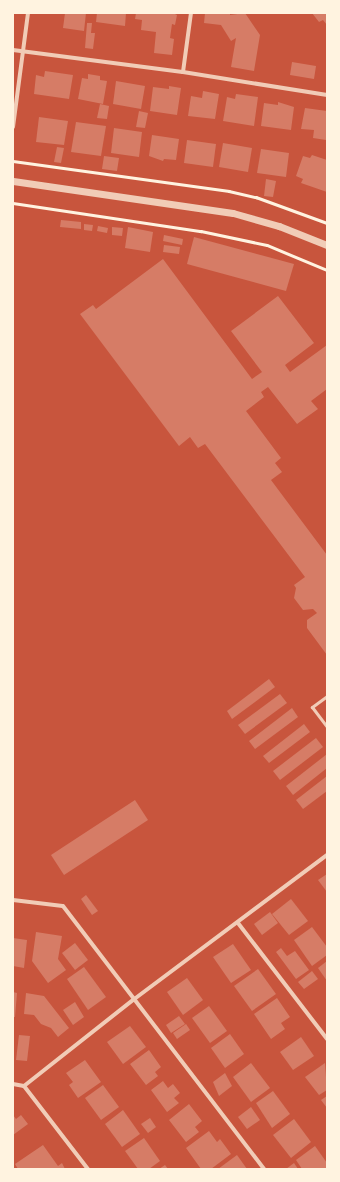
<!DOCTYPE html>
<style>
body{margin:0}
#map{position:relative;width:340px;height:1182px;overflow:hidden;background:#c8553d;font-family:"Noto Sans",sans-serif}
div>[style]{position:absolute}
.building>*{inset:0;background:#d67c66}
.path>*{height:2.5px;margin:-1.25px;padding:0 1.25px;transform-origin:1.25px;border-radius:1.25px;background:#fff3e0}
.service>*{height:3px;margin:-1.5px;padding:0 1.5px;transform-origin:1.5px;border-radius:1.5px;background:#f1ccb7}
.minor>*{height:4px;margin:-2px;padding:0 2px;transform-origin:2px;border-radius:2px;background:#f1ccb7}
.tertiary>*{height:7px;margin:-3.5px;padding:0 3.5px;transform-origin:3.5px;border-radius:3.5px;background:#f1ccb7}
span{translate:-50% -50%;white-space:nowrap;text-align:center;line-height:1.15;-webkit-text-stroke:3.5px #fff3e0;paint-order:stroke}
.frame{position:absolute;inset:0;border:14px solid #fff3e0;pointer-events:none}
</style>
<div id="map">
<div class="building">
<i style="clip-path:polygon(65px 13px,86px 13px,84px 31px,63px 28px)"></i>
<i style="clip-path:polygon(97px 13px,126px 13px,125px 26px,96px 22px)"></i>
<i style="clip-path:polygon(136px 13px,173px 13px,177px 15px,175px 25px,172px 24px,170px 38px,174px 39px,172px 55px,154px 53px,156px 32px,141px 30px,142px 20px,135px 19px)"></i>
<i style="clip-path:polygon(205px 13px,230px 13px,230px 15px,245px 13px,260px 35px,254px 71px,231px 67px,236px 38px,231px 41px,221px 25px,204px 23px)"></i>
<i style="clip-path:polygon(312px 13px,327px 13px,327px 25px,323px 20px,319px 22px)"></i>
<i style="clip-path:polygon(87px 23px,92px 23px,91px 33px,95px 33px,93px 49px,85px 48px)"></i>
<i style="clip-path:polygon(292px 62px,316px 66px,314px 79px,290px 75px)"></i>
<i style="clip-path:polygon(45px 71px,73px 75px,69px 99px,34px 94px,36px 75px,44px 77px)"></i>
<i style="clip-path:polygon(88px 74px,100px 76px,100px 80px,107px 81px,103px 104px,78px 99px,82px 78px,88px 79px)"></i>
<i style="clip-path:polygon(116px 81px,145px 86px,141px 109px,113px 104px)"></i>
<i style="clip-path:polygon(169px 86px,181px 88px,177px 115px,150px 111px,153px 87px,169px 89px)"></i>
<i style="clip-path:polygon(203px 91px,219px 94px,215px 119px,188px 116px,191px 96px,202px 98px)"></i>
<i style="clip-path:polygon(236px 94px,258px 97px,254px 126px,223px 121px,227px 97px,235px 99px)"></i>
<i style="clip-path:polygon(278px 102px,294px 107px,291px 130px,261px 126px,264px 103px,278px 105px)"></i>
<i style="clip-path:polygon(100px 104px,109px 106px,107px 119px,97px 118px)"></i>
<i style="clip-path:polygon(305px 108px,327px 111px,326px 140px,313px 138px,314px 130px,301px 129px)"></i>
<i style="clip-path:polygon(139px 111px,148px 113px,145px 128px,136px 127px)"></i>
<i style="clip-path:polygon(39px 117px,68px 121px,64px 145px,36px 142px)"></i>
<i style="clip-path:polygon(76px 122px,106px 126px,101px 156px,71px 152px)"></i>
<i style="clip-path:polygon(114px 128px,142px 132px,139px 157px,111px 153px)"></i>
<i style="clip-path:polygon(152px 135px,179px 139px,176px 160px,164px 159px,163px 161px,149px 156px)"></i>
<i style="clip-path:polygon(187px 140px,216px 144px,213px 167px,184px 163px)"></i>
<i style="clip-path:polygon(223px 143px,252px 148px,248px 172px,219px 167px)"></i>
<i style="clip-path:polygon(57px 147px,64px 148px,61px 163px,54px 162px)"></i>
<i style="clip-path:polygon(261px 149px,289px 153px,286px 177px,257px 173px)"></i>
<i style="clip-path:polygon(312px 155px,327px 160px,327px 192px,301px 183px,303px 179px,296px 176px,303px 156px,310px 158px)"></i>
<i style="clip-path:polygon(104px 156px,119px 158px,117px 171px,102px 169px)"></i>
<i style="clip-path:polygon(266px 179px,276px 181px,273px 197px,264px 196px)"></i>
<i style="clip-path:polygon(61px 220px,81px 222px,81px 229px,60px 227px)"></i>
<i style="clip-path:polygon(84px 224px,93px 225px,92px 231px,84px 230px)"></i>
<i style="clip-path:polygon(98px 226px,108px 228px,107px 233px,97px 231px)"></i>
<i style="clip-path:polygon(112px 227px,123px 228px,122px 236px,112px 235px)"></i>
<i style="clip-path:polygon(128px 227px,153px 232px,150px 252px,125px 248px)"></i>
<i style="clip-path:polygon(164px 235px,183px 239px,182px 245px,163px 241px)"></i>
<i style="clip-path:polygon(194px 237px,294px 264px,286px 291px,187px 264px)"></i>
<i style="clip-path:polygon(164px 245px,180px 247px,179px 254px,163px 252px)"></i>
<i style="clip-path:polygon(163px 259px,252px 379px,262px 372px,231px 331px,278px 296px,314px 343px,285px 365px,290px 372px,327px 345px,327px 389px,311px 401px,318px 409px,297px 424px,268px 387px,261px 392px,264px 397px,246px 411px,281px 458px,275px 463px,282px 472px,271px 480px,327px 555px,327px 655px,307px 628px,307px 620px,317px 613px,313px 609px,303px 610px,294px 598px,296px 588px,294px 585px,305px 577px,205px 444px,198px 448px,190px 437px,179px 446px,80px 314px,93px 305px,96px 309px)"></i>
<i style="clip-path:polygon(269px 679px,275px 687px,232px 719px,227px 711px)"></i>
<i style="clip-path:polygon(280px 694px,287px 703px,245px 734px,238px 725px)"></i>
<i style="clip-path:polygon(292px 708px,298px 717px,255px 749px,249px 741px)"></i>
<i style="clip-path:polygon(304px 724px,310px 732px,269px 763px,263px 756px)"></i>
<i style="clip-path:polygon(316px 738px,323px 747px,280px 780px,273px 771px)"></i>
<i style="clip-path:polygon(327px 754px,327px 768px,293px 795px,286px 786px)"></i>
<i style="clip-path:polygon(327px 776px,327px 791px,303px 809px,296px 800px)"></i>
<i style="clip-path:polygon(135px 800px,148px 820px,64px 875px,51px 855px)"></i>
<i style="clip-path:polygon(327px 874px,327px 892px,318px 880px)"></i>
<i style="clip-path:polygon(86px 895px,98px 911px,92px 915px,81px 899px)"></i>
<i style="clip-path:polygon(291px 899px,308px 921px,289px 935px,272px 914px)"></i>
<i style="clip-path:polygon(270px 912px,278px 923px,262px 935px,254px 924px)"></i>
<i style="clip-path:polygon(312px 927px,327px 947px,327px 955px,312px 966px,294px 940px)"></i>
<i style="clip-path:polygon(36px 932px,62px 936px,58px 959px,66px 970px,48px 983px,32px 961px)"></i>
<i style="clip-path:polygon(13px 938px,27px 940px,24px 968px,13px 966px)"></i>
<i style="clip-path:polygon(75px 943px,88px 960px,75px 970px,62px 953px)"></i>
<i style="clip-path:polygon(233px 944px,251px 970px,231px 983px,213px 957px)"></i>
<i style="clip-path:polygon(281px 948px,287px 956px,295px 951px,309px 970px,296px 979px,276px 952px)"></i>
<i style="clip-path:polygon(327px 961px,327px 981px,318px 968px)"></i>
<i style="clip-path:polygon(84px 967px,106px 997px,88px 1010px,67px 979px)"></i>
<i style="clip-path:polygon(258px 969px,276px 994px,252px 1011px,234px 986px)"></i>
<i style="clip-path:polygon(312px 971px,318px 979px,304px 989px,298px 982px)"></i>
<i style="clip-path:polygon(187px 978px,203px 1000px,183px 1015px,167px 992px)"></i>
<i style="clip-path:polygon(13px 992px,17px 993px,15px 1017px,13px 1017px)"></i>
<i style="clip-path:polygon(26px 993px,44px 996px,69px 1028px,58px 1037px,51px 1028px,41px 1024px,34px 1015px,24px 1014px)"></i>
<i style="clip-path:polygon(277px 998px,290px 1017px,281px 1023px,285px 1029px,271px 1039px,254px 1014px)"></i>
<i style="clip-path:polygon(75px 1002px,84px 1017px,73px 1025px,63px 1010px)"></i>
<i style="clip-path:polygon(209px 1006px,227px 1031px,210px 1043px,192px 1018px)"></i>
<i style="clip-path:polygon(179px 1016px,185px 1024px,171px 1033px,166px 1025px)"></i>
<i style="clip-path:polygon(186px 1024px,190px 1030px,177px 1039px,173px 1033px)"></i>
<i style="clip-path:polygon(130px 1026px,146px 1047px,123px 1064px,107px 1042px)"></i>
<i style="clip-path:polygon(230px 1034px,244px 1054px,225px 1068px,211px 1048px)"></i>
<i style="clip-path:polygon(19px 1035px,30px 1036px,27px 1061px,16px 1060px)"></i>
<i style="clip-path:polygon(301px 1037px,314px 1056px,293px 1070px,280px 1052px)"></i>
<i style="clip-path:polygon(149px 1050px,161px 1067px,155px 1072px,158px 1076px,146px 1085px,130px 1064px)"></i>
<i style="clip-path:polygon(85px 1060px,101px 1082px,78px 1098px,69px 1085px,73px 1082px,66px 1073px)"></i>
<i style="clip-path:polygon(251px 1063px,270px 1088px,251px 1102px,233px 1077px)"></i>
<i style="clip-path:polygon(325px 1063px,327px 1090px,319px 1095px,305px 1077px)"></i>
<i style="clip-path:polygon(225px 1073px,232px 1086px,219px 1096px,213px 1082px)"></i>
<i style="clip-path:polygon(163px 1081px,168px 1088px,173px 1084px,180px 1093px,174px 1098px,179px 1103px,167px 1112px,151px 1090px)"></i>
<i style="clip-path:polygon(103px 1085px,119px 1107px,101px 1120px,85px 1098px)"></i>
<i style="clip-path:polygon(273px 1091px,290px 1114px,272px 1128px,256px 1103px)"></i>
<i style="clip-path:polygon(327px 1096px,327px 1108px,321px 1100px)"></i>
<i style="clip-path:polygon(189px 1104px,202px 1121px,195px 1127px,199px 1132px,186px 1142px,169px 1120px)"></i>
<i style="clip-path:polygon(251px 1107px,260px 1120px,247px 1129px,238px 1117px)"></i>
<i style="clip-path:polygon(123px 1110px,140px 1134px,122px 1147px,105px 1124px)"></i>
<i style="clip-path:polygon(13px 1115px,16px 1119px,21px 1115px,28px 1124px,13px 1135px)"></i>
<i style="clip-path:polygon(150px 1118px,156px 1127px,148px 1133px,141px 1124px)"></i>
<i style="clip-path:polygon(294px 1119px,311px 1142px,291px 1158px,273px 1135px)"></i>
<i style="clip-path:polygon(209px 1131px,217px 1142px,220px 1139px,231px 1154px,211px 1169px,201px 1169px,186px 1148px)"></i>
<i style="clip-path:polygon(144px 1138px,160px 1161px,149px 1169px,138px 1169px,125px 1151px)"></i>
<i style="clip-path:polygon(43px 1145px,58px 1166px,62px 1163px,65px 1169px,18px 1169px,15px 1164px)"></i>
<i style="clip-path:polygon(315px 1146px,327px 1163px,327px 1169px,302px 1169px,296px 1160px)"></i>
<i style="clip-path:polygon(237px 1155px,247px 1169px,218px 1169px)"></i>
<i style="clip-path:polygon(294px 1163px,298px 1169px,286px 1169px)"></i>
<i style="clip-path:polygon(165px 1165px,168px 1169px,159px 1169px)"></i>
</div>
<div class="path">
<i style="left:13px;top:161px;width:218px;rotate:7.9deg"></i>
<i style="left:229px;top:191px;width:28px;rotate:13deg"></i>
<i style="left:256px;top:197px;width:76px;rotate:20.1deg"></i>
<i style="left:13px;top:203px;width:190px;rotate:8.5deg"></i>
<i style="left:201px;top:231px;width:67px;rotate:12deg"></i>
<i style="left:267px;top:245px;width:65px;rotate:22.6deg"></i>
</div>
<div class="service">
<i style="left:327px;top:696px;width:19px;rotate:144deg"></i>
<i style="left:312px;top:707px;width:25px;rotate:53deg"></i>
</div>
<div class="minor">
<i style="left:13px;top:50px;width:171px;rotate:7.4deg"></i>
<i style="left:183px;top:72px;width:146px;rotate:9.1deg"></i>
<i style="left:183px;top:72px;width:60px;rotate:-82.3deg"></i>
<i style="left:13px;top:127px;width:115px;rotate:-82.5deg"></i>
<i style="left:13px;top:900px;width:50px;rotate:6.8deg"></i>
<i style="left:63px;top:906px;width:331px;rotate:52.6deg"></i>
<i style="left:238px;top:923px;width:146px;rotate:52.5deg"></i>
<i style="left:13px;top:1084px;width:11px;rotate:10deg"></i>
<i style="left:24px;top:1086px;width:105px;rotate:52.4deg"></i>
<i style="left:24px;top:1086px;width:139px;rotate:-38.3deg"></i>
<i style="left:133px;top:1000px;width:242px;rotate:-36.8deg"></i>
</div>
<div class="tertiary">
<i style="left:13px;top:181px;width:222px;rotate:8.3deg"></i>
<i style="left:233px;top:213px;width:48px;rotate:15.8deg"></i>
<i style="left:279px;top:226px;width:52px;rotate:21.6deg"></i>
</div>
<div class="frame"></div>
</div>
